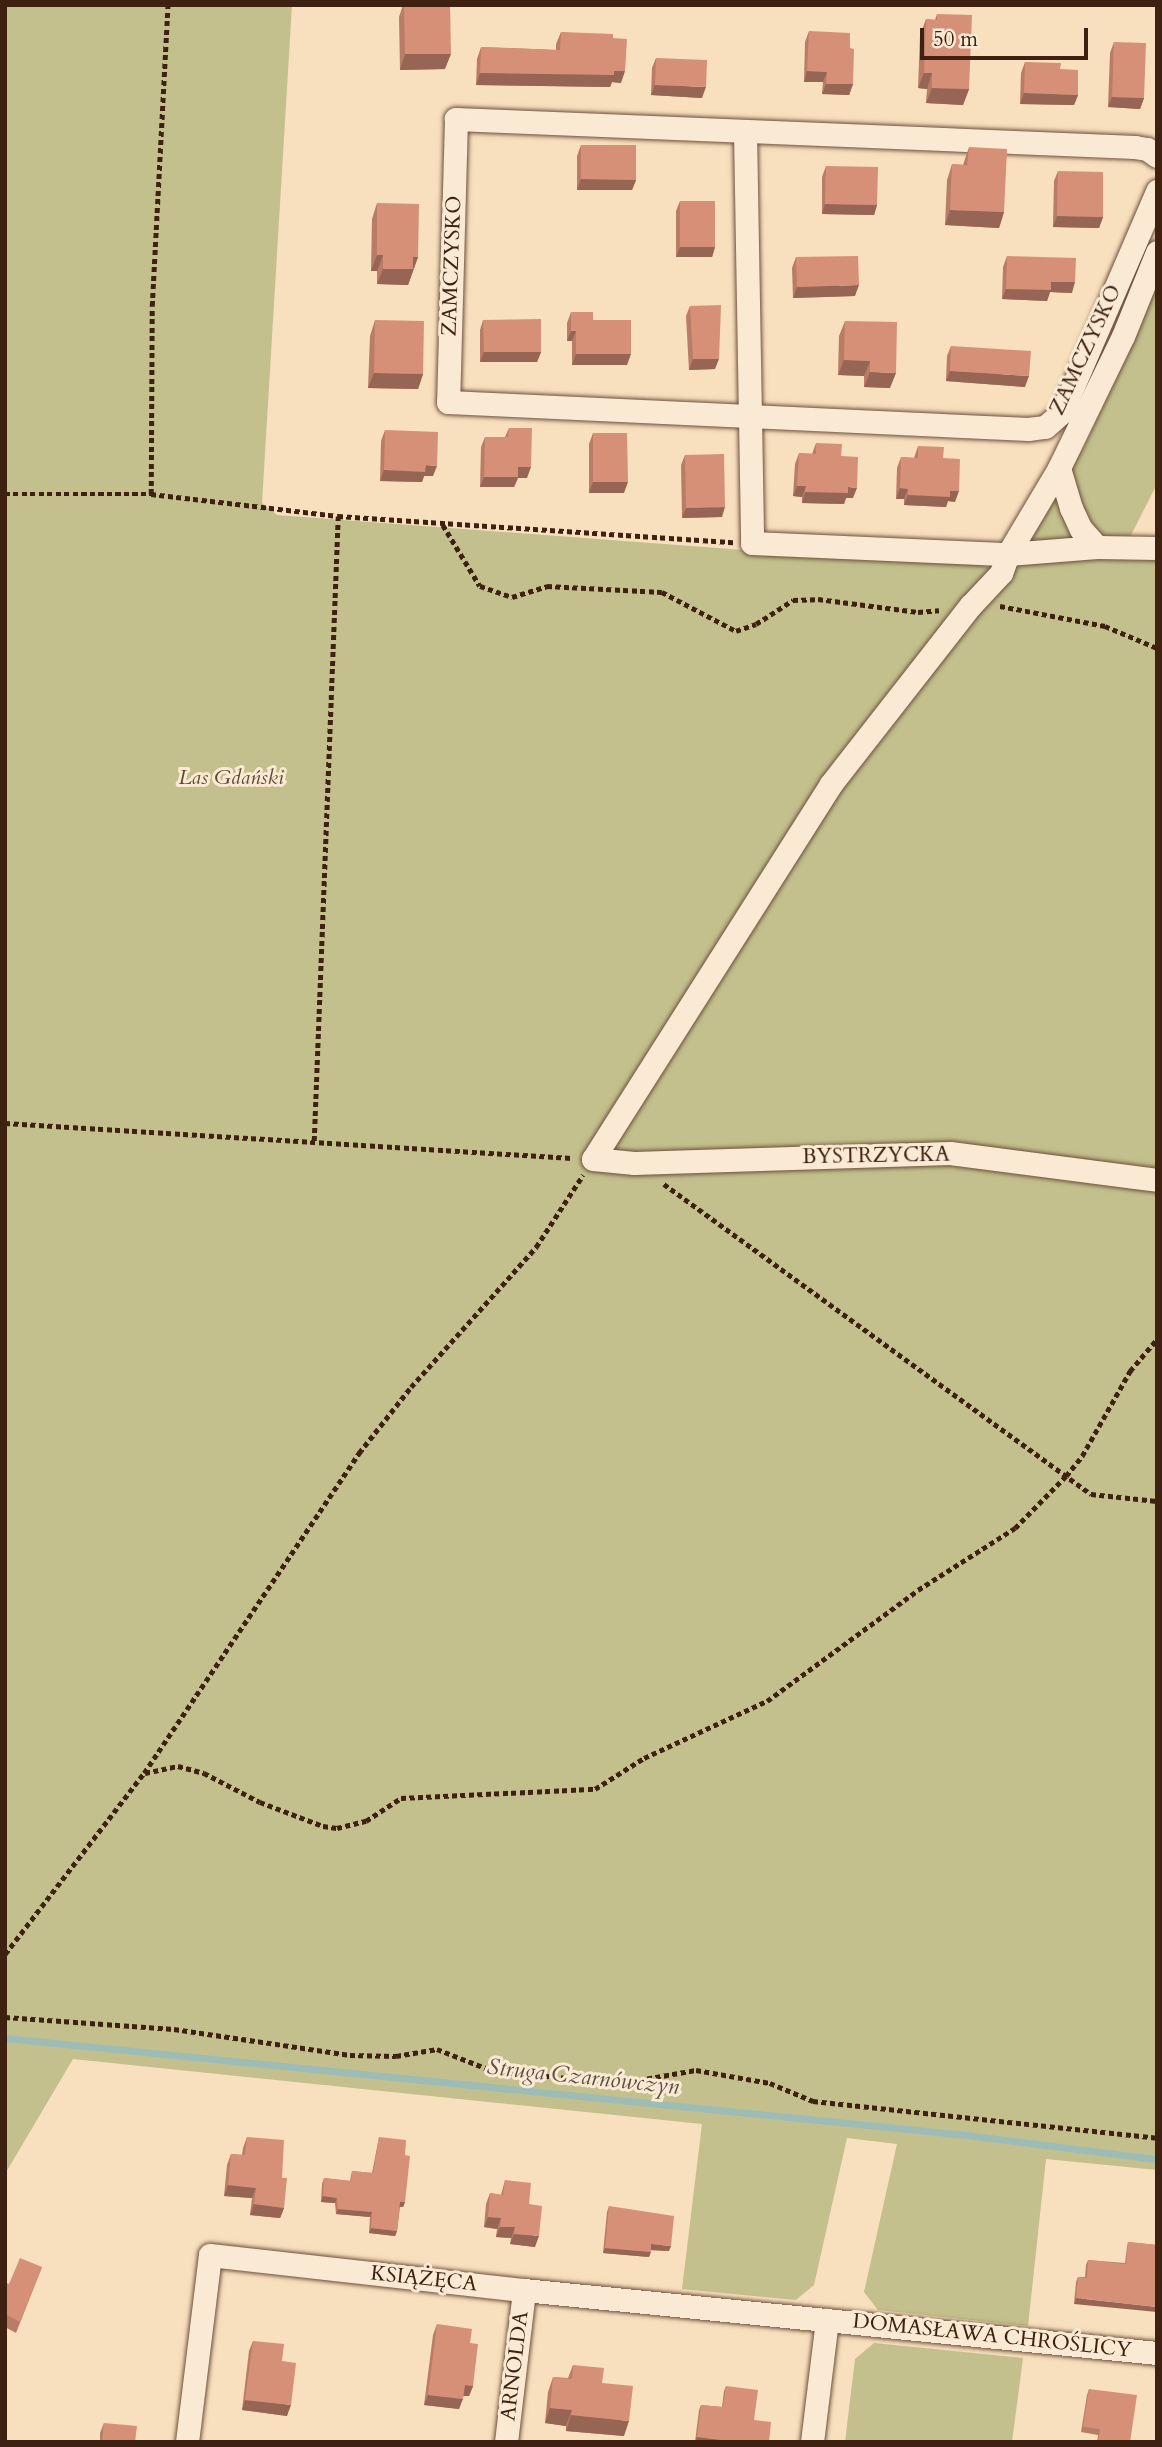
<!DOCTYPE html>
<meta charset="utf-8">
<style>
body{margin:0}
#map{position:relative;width:1162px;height:2447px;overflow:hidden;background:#f8dfbd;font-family:Cardo,serif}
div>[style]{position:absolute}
.green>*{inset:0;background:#c3c08d}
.stream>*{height:7px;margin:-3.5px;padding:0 3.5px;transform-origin:3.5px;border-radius:3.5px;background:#9ebcb6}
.path>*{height:4.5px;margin-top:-2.25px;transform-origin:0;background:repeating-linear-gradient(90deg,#3f2112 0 5px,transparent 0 8.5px)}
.roads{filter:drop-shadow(0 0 2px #6d503d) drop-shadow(0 0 2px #6d503d)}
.minor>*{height:23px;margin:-11.5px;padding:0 11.5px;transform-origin:11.5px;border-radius:11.5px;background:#faead4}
.wall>*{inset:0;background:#b87c67}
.shaded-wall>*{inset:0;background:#966554}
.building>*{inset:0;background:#d69078}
span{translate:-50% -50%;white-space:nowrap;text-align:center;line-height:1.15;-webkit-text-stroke:6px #faead4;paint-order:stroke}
.street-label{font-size:21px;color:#3f2112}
.park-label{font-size:21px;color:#604931;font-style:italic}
.water-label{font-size:23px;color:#5c5043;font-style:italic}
.frame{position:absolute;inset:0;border:7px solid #3f2112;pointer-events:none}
.scale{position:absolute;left:920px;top:28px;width:168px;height:32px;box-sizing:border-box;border:4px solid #3f2112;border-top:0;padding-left:9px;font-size:21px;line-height:24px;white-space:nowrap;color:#3f2112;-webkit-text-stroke:5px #faead4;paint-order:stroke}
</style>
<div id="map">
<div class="green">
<i style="clip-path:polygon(5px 5px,292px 5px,262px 503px,277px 515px,744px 550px,976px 563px,1007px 575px,1083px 449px,1136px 337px,1157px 285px,1157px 484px,1120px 557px,1157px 558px,1157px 2170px,1046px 2159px,1028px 2326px,878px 2310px,864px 2292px,897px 2144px,847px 2138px,814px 2285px,796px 2300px,682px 2289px,702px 2124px,73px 2059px,5px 2174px)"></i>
<i style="clip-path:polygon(874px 2343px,1023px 2358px,1012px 2442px,845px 2442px,855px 2359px)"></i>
</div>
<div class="stream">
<i style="left:5px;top:2038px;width:966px;rotate:5.76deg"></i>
<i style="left:966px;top:2135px;width:193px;rotate:7.2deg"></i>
</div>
<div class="path">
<i style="left:5px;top:494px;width:146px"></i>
<i style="left:151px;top:494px;width:188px;rotate:6.7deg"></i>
<i style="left:338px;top:516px;width:396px;rotate:3.8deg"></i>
<i style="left:151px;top:494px;width:188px;rotate:-89.7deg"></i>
<i style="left:152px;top:306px;width:301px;rotate:-87deg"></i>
<i style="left:443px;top:525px;width:71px;rotate:58.8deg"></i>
<i style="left:480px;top:586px;width:34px;rotate:19deg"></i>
<i style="left:512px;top:597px;width:37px;rotate:-17deg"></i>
<i style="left:547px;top:586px;width:115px;rotate:3deg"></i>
<i style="left:662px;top:592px;width:84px;rotate:27.8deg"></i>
<i style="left:736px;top:631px;width:21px;rotate:-19deg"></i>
<i style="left:756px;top:624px;width:44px;rotate:-33deg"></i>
<i style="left:793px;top:600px;width:25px;rotate:-2deg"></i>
<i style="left:818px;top:599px;width:101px;rotate:7.4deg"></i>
<i style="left:918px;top:612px;width:21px;rotate:-5deg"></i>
<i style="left:1000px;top:606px;width:107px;rotate:10.8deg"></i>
<i style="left:1105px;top:626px;width:56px;rotate:22.9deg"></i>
<i style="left:5px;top:1123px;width:568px;rotate:3.53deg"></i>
<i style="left:314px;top:1141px;width:625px;rotate:-87.8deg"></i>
<i style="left:664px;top:1184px;width:528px;rotate:35.98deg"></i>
<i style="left:1091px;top:1494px;width:66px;rotate:6.1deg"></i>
<i style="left:145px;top:1773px;width:34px;rotate:-12deg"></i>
<i style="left:178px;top:1766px;width:27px;rotate:15deg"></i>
<i style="left:204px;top:1773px;width:63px;rotate:27.4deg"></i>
<i style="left:260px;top:1802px;width:67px;rotate:20.9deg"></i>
<i style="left:323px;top:1826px;width:14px;rotate:8deg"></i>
<i style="left:337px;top:1828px;width:30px;rotate:-14deg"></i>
<i style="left:366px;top:1821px;width:42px;rotate:-33.3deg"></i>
<i style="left:401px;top:1798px;width:194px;rotate:-2.7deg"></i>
<i style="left:595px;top:1789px;width:58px;rotate:-32.3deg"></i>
<i style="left:644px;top:1758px;width:136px;rotate:-24.9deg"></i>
<i style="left:767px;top:1701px;width:187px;rotate:-36.3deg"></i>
<i style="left:918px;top:1590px;width:115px;rotate:-32.6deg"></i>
<i style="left:1015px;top:1528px;width:73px;rotate:-45.6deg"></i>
<i style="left:1066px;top:1476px;width:26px;rotate:-51deg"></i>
<i style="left:1082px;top:1456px;width:98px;rotate:-60.5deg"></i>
<i style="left:1130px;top:1371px;width:42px;rotate:-49.8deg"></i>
<i style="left:5px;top:1954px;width:228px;rotate:-52.5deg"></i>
<i style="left:144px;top:1773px;width:386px;rotate:-56.1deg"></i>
<i style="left:359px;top:1453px;width:84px;rotate:-51.8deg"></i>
<i style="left:411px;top:1387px;width:188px;rotate:-48.2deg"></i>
<i style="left:536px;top:1247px;width:86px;rotate:-56.9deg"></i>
<i style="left:5px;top:2017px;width:169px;rotate:4.1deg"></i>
<i style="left:174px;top:2029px;width:178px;rotate:8.4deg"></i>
<i style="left:350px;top:2055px;width:46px;rotate:1.2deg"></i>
<i style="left:396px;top:2056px;width:42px;rotate:-9.7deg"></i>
<i style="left:437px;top:2049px;width:60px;rotate:21.4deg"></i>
<i style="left:493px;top:2071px;width:130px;rotate:5.3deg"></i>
<i style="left:622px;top:2083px;width:75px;rotate:-10deg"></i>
<i style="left:696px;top:2070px;width:75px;rotate:10deg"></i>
<i style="left:770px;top:2083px;width:47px;rotate:22.7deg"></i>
<i style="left:813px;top:2101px;width:346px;rotate:6.1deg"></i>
</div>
<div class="roads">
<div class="minor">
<i style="left:745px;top:131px;width:412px;rotate:89deg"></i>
<i style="left:752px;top:543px;width:256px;rotate:2.5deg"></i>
<i style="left:1008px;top:554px;width:89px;rotate:-4.5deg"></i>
<i style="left:1097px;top:547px;width:60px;rotate:1deg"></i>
<i style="left:1157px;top:156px;width:12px;rotate:-145deg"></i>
<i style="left:1147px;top:149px;width:12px;rotate:-171deg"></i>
<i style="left:1135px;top:147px;width:680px;rotate:-177.64deg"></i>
<i style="left:456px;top:119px;width:283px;rotate:91.6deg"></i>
<i style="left:448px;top:402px;width:581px;rotate:2.67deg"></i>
<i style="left:1028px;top:429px;width:17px;rotate:-7deg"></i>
<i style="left:1045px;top:427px;width:23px;rotate:-41deg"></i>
<i style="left:1062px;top:412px;width:241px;rotate:-66.7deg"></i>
<i style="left:1157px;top:252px;width:91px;rotate:112deg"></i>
<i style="left:1123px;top:336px;width:147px;rotate:115.9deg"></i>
<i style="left:1059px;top:468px;width:100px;rotate:120.7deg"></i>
<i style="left:1008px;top:554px;width:20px;rotate:110deg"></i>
<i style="left:1001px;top:573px;width:45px;rotate:133.2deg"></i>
<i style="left:970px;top:606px;width:226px;rotate:128deg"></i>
<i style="left:831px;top:784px;width:444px;rotate:122.4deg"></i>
<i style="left:593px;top:1159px;width:41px;rotate:5.6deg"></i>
<i style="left:634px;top:1163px;width:316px;rotate:-1.8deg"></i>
<i style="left:950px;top:1153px;width:209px;rotate:7.4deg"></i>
<i style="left:1059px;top:468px;width:42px;rotate:73.3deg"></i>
<i style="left:1071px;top:508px;width:23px;rotate:65deg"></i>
<i style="left:1081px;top:529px;width:24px;rotate:48deg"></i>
<i style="left:187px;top:2442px;width:188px;rotate:-83deg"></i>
<i style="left:210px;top:2255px;width:316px;rotate:6.4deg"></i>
<i style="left:524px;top:2290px;width:636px;rotate:5.68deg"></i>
<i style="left:506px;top:2442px;width:153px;rotate:-83.2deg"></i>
<i style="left:812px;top:2442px;width:123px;rotate:-83deg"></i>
</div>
</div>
<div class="wall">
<i style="clip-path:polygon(403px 5px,450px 5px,445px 69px,400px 70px,399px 17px)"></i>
<i style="clip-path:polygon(937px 14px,969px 89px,963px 105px,926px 103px,927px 89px,918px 88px,920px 35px,926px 19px,935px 20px)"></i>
<i style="clip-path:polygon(809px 31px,850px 48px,853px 84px,849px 95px,822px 94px,823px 82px,804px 82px,805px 42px)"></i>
<i style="clip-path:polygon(561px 32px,613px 38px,621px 83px,612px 82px,610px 87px,476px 85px,477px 59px,481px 47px,556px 50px,556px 44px)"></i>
<i style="clip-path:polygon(1114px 42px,1144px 98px,1140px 109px,1108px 107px,1110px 53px)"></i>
<i style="clip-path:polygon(656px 58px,702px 98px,651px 95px,652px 68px)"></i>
<i style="clip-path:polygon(1025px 62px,1060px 69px,1078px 95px,1074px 105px,1020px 104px,1021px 73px)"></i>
<i style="clip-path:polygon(581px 145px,636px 180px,632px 190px,577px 190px,577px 156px)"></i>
<i style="clip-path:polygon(969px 147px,1004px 212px,999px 228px,945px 225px,947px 180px,952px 164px,963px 165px)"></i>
<i style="clip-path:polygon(826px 166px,877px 205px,874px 215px,822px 214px,822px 177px)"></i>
<i style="clip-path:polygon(1058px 171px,1103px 217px,1099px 228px,1053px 227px,1054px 181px)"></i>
<i style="clip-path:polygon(680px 201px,715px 247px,712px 257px,676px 257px,676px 211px)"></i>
<i style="clip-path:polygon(377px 203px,418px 257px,408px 285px,377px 284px,377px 271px,371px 271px,372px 219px)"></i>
<i style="clip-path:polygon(1007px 256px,1072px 293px,1050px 292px,1047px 301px,1002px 299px,1003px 267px)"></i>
<i style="clip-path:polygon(796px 257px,855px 296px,793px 298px,792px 268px)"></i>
<i style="clip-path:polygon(690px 306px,715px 369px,689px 370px,686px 316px)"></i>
<i style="clip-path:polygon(571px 312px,593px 320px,627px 365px,572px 365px,572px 341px,567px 341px,567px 323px)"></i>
<i style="clip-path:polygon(375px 320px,423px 374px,418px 389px,368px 388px,370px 336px)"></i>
<i style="clip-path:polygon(483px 320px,541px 352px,537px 362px,480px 362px,480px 330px)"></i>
<i style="clip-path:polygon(845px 321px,890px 388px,864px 387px,864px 376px,838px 375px,839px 336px)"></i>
<i style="clip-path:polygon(951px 346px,1025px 387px,946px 381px,947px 356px)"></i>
<i style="clip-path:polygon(509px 428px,527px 478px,518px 478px,514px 487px,480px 487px,481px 447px,485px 437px,505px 437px)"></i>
<i style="clip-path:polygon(385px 430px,433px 476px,424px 476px,422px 482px,380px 481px,381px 441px)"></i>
<i style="clip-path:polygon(593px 433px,624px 493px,589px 493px,589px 444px)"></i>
<i style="clip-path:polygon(816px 443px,841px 456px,853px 498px,846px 498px,844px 504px,802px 503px,802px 497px,793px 496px,795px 464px,799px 453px,812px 454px)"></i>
<i style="clip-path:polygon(918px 446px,943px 458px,955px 502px,948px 501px,946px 507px,904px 505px,904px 499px,896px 499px,897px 468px,901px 457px,914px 458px)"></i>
<i style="clip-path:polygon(685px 455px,722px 517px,682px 518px,681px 465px)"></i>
<i style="clip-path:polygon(247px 2137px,282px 2178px,284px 2208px,280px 2218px,250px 2215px,252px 2198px,224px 2196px,227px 2165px,231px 2154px,242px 2155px,243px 2148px)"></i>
<i style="clip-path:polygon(379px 2137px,405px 2155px,405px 2202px,403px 2207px,400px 2207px,397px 2231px,395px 2236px,369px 2233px,370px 2217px,336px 2214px,335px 2203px,321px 2202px,322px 2184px,324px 2178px,350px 2181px,352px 2171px,372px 2173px)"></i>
<i style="clip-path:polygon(505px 2180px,529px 2204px,535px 2247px,510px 2244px,511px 2238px,496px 2237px,497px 2229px,484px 2227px,486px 2204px,490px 2193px,501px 2195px)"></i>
<i style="clip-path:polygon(609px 2206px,669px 2251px,651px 2250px,649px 2257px,603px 2253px,607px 2212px)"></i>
<i style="clip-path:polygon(1128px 2242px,1157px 2245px,1074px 2304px,1076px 2282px,1078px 2277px,1085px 2277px,1086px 2265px,1088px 2260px,1125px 2263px,1127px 2247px)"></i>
<i style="clip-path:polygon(42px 2267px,16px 2333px,5px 2327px,5px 2283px,9px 2284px)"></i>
<i style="clip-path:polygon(437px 2324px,470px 2343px,473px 2386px,469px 2396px,463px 2396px,459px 2409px,424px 2405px,433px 2335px)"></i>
<i style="clip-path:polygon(253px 2341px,282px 2361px,287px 2416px,242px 2410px,249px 2351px)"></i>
<i style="clip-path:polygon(573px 2365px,602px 2383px,624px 2436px,566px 2431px,566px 2426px,545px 2423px,548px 2392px,553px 2377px,568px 2378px)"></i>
<i style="clip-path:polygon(726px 2386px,754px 2420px,769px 2442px,695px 2442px,699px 2410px,701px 2405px,722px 2407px,724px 2391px)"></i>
<i style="clip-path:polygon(1089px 2389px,1130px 2442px,1097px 2442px,1098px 2435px,1081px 2432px,1087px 2395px)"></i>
<i style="clip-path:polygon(104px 2423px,135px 2442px,100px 2442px,100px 2433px)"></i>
</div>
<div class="shaded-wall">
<i style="clip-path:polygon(405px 54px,451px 54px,445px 69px,400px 70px)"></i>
<i style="clip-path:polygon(614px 71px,625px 71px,621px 83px,612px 82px,610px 87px,476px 85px,480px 73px)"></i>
<i style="clip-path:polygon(807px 71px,827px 72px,823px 82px,804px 82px)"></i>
<i style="clip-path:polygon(924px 73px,932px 73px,927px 89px,918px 88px)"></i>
<i style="clip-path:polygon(826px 84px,853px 84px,849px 95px,822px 94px)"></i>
<i style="clip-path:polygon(655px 85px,706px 87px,702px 98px,651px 95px)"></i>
<i style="clip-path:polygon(932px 88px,969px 89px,963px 105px,926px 103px)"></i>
<i style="clip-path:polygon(1024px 93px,1078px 95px,1074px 105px,1020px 104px)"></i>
<i style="clip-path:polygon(1112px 97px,1144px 98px,1140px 109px,1108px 107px)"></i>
<i style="clip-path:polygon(581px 179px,636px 180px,632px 190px,577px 190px)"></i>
<i style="clip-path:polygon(825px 204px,877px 205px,874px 215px,822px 214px)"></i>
<i style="clip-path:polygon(950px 210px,1004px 212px,999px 228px,945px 225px)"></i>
<i style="clip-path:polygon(1057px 216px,1103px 217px,1099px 228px,1053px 227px)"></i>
<i style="clip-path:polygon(680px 247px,715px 247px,712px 257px,676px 257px)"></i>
<i style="clip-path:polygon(377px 255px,383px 255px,377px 271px,371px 271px)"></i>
<i style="clip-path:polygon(413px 257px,418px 257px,408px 285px,377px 284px,383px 269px)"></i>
<i style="clip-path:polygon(1051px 282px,1075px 282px,1072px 293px,1050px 292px,1047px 301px,1002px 299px,1006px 289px)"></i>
<i style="clip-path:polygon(859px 285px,855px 296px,793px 298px,797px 287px)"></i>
<i style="clip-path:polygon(571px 331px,576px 331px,572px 341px,567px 341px)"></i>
<i style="clip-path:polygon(484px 352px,541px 352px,537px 362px,480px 362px)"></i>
<i style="clip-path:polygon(576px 354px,631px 354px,627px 365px,572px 365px)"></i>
<i style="clip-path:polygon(693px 359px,719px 359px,715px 369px,689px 370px)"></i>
<i style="clip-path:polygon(844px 360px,870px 361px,864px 376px,838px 375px)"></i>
<i style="clip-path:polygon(950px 371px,1029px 376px,1025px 387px,946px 381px)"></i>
<i style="clip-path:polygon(870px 372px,896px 373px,890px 388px,864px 387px)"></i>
<i style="clip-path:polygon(374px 373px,423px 374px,418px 389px,368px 388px)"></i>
<i style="clip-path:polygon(426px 465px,437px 466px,433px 476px,424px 476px,422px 482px,380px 481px,384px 470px)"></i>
<i style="clip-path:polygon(518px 467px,531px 467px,527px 478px,518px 478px,514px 487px,480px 487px,484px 477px)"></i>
<i style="clip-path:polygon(593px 482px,628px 482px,624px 493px,589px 493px)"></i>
<i style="clip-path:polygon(797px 486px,806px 486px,802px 497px,793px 496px)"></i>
<i style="clip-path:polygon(848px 487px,857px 488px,853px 498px,846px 498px,844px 504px,802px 503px,805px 492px)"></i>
<i style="clip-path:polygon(900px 488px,908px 489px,904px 499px,896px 499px)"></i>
<i style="clip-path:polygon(950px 491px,959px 491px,955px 502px,948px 501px,946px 507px,904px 505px,908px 495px)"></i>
<i style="clip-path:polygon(725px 507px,722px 517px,682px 518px,686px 508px)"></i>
<i style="clip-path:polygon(228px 2185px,256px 2188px,252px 2198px,224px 2196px)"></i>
<i style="clip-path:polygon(323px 2196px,337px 2198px,335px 2203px,321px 2202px)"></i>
<i style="clip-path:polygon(400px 2202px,405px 2202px,403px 2207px,398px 2207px)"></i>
<i style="clip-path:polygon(254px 2204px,284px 2208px,280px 2218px,250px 2215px)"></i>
<i style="clip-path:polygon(338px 2209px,372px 2212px,370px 2217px,336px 2214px)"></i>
<i style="clip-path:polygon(488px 2217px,501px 2218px,497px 2229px,484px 2227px)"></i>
<i style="clip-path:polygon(500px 2227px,515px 2227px,511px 2238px,496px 2237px)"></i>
<i style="clip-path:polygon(371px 2228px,397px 2231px,395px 2236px,369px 2233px)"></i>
<i style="clip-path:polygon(514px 2234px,539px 2236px,535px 2247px,510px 2244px)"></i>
<i style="clip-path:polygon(651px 2244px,671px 2246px,669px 2251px,649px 2250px)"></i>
<i style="clip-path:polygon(605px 2248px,651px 2252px,649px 2257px,603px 2253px)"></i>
<i style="clip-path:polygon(1076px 2298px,1157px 2307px,1157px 2312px,1074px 2304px)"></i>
<i style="clip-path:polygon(465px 2385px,473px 2386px,469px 2396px,461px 2396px)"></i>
<i style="clip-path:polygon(428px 2395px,463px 2399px,459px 2409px,424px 2405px)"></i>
<i style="clip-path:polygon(245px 2400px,291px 2405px,287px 2416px,242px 2410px)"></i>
<i style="clip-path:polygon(550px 2408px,572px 2410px,566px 2426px,545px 2423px)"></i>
<i style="clip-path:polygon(571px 2415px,629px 2421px,624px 2436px,566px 2431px)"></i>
<i style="clip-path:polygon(697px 2437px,738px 2442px,695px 2442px)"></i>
</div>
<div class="building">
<i style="clip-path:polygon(404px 5px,450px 5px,451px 54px,405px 54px)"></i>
<i style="clip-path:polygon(937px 14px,972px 15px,969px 89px,932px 88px,932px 73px,924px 73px,926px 19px,937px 20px)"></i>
<i style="clip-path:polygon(809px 31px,850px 33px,850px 48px,854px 49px,853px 84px,826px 84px,827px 72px,807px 71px)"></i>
<i style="clip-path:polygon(561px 32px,613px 34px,613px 38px,627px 39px,625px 71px,614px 71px,614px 75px,480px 73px,481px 47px,560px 50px)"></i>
<i style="clip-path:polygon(1114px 42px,1146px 43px,1144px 98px,1112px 97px)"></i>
<i style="clip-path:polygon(656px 58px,707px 60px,706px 87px,655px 85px)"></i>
<i style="clip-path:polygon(1025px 62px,1061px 63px,1060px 69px,1078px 70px,1078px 95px,1024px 93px)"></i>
<i style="clip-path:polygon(581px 145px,636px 145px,636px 180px,581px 179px)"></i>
<i style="clip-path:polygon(969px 147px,1007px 149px,1004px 212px,950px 210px,952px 164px,967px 165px)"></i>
<i style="clip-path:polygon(826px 166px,878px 167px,877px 205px,825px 204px)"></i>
<i style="clip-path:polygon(1058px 171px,1103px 172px,1103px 217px,1057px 216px)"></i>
<i style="clip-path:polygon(680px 201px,715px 201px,715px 247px,680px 247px)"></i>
<i style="clip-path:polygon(377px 203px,419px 204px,418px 257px,413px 257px,413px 269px,383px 269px,383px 255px,377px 255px)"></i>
<i style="clip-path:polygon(858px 256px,859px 285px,797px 287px,796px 257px)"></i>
<i style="clip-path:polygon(1007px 256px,1076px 258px,1075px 282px,1051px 282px,1051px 290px,1006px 289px)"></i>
<i style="clip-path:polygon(721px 305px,719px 359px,693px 359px,690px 306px)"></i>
<i style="clip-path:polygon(571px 312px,593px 312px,593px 320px,631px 320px,631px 354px,576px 354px,576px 331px,571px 331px)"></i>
<i style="clip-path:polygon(541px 319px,541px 352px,484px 352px,483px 320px)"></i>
<i style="clip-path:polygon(375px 320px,424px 321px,423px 374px,374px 373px)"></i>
<i style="clip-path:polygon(845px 321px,897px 322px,896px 373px,870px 372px,870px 361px,844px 360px)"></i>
<i style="clip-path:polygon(951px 346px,1031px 351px,1029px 376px,950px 371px)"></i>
<i style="clip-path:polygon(509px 428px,532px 428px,531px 467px,518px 467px,518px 477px,484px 477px,485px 437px,508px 437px)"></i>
<i style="clip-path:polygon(385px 430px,438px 432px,437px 466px,426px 465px,425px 472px,384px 470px)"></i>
<i style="clip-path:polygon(593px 433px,627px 433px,628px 482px,593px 482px)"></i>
<i style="clip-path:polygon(816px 443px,842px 444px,841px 456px,858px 457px,857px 488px,848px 487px,848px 493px,805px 492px,806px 486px,797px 486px,799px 453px,816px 454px)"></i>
<i style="clip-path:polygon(918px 446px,944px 447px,943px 458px,960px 459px,959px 491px,950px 491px,950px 497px,908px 495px,908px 489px,900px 488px,901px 457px,918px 458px)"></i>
<i style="clip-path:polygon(724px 454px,725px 507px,686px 508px,685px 455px)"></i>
<i style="clip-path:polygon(247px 2137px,284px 2140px,282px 2178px,287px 2178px,284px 2208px,254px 2204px,256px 2188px,228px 2185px,231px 2154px,245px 2155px)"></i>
<i style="clip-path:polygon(379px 2137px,406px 2140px,405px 2155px,410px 2156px,405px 2202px,400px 2202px,397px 2231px,371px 2228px,372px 2212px,338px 2209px,337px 2198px,323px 2196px,324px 2178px,351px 2181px,352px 2171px,373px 2173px)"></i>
<i style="clip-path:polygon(505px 2180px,531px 2183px,529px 2204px,542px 2206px,539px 2236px,514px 2234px,515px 2227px,500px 2227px,501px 2218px,488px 2217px,490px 2193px,503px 2195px)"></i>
<i style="clip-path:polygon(609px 2206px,674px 2216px,671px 2246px,651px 2244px,651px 2252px,605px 2248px)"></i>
<i style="clip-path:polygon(1128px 2242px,1157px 2245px,1157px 2307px,1076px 2298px,1078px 2277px,1087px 2278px,1088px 2260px,1126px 2264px)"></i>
<i style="clip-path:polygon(20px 2258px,42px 2267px,20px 2322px,5px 2314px,5px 2283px,9px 2284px)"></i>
<i style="clip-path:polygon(437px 2324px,472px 2329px,470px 2343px,478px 2344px,473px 2386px,465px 2385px,463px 2399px,428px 2395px)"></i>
<i style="clip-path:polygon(253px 2341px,284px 2344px,282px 2361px,296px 2363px,291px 2405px,245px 2400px)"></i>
<i style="clip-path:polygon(573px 2365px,604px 2368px,602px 2383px,633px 2386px,629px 2421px,571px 2415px,572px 2410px,550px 2408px,553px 2377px,572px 2379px)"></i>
<i style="clip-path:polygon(726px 2386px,758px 2390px,754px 2420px,771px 2422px,769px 2442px,738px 2442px,697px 2437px,701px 2405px,723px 2407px)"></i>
<i style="clip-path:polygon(1089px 2389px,1137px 2395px,1130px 2442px,1098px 2442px,1100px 2429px,1083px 2427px)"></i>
<i style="clip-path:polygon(104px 2423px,137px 2426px,135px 2442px,102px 2442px)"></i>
</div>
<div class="street-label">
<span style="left:452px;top:266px;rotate:-88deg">ZAMCZYSKO</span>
<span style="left:1086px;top:350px;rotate:-65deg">ZAMCZYSKO</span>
<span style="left:876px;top:1156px;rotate:-1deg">BYSTRZYCKA</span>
<span style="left:424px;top:2279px;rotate:6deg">KSIĄŻĘCA</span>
<span style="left:992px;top:2336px;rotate:6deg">DOMASŁAWA CHROŚLICY</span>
<span style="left:515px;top:2366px;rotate:-83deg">ARNOLDA</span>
</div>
<div class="park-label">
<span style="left:231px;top:778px">Las Gdański</span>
</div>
<div class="water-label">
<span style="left:583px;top:2077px;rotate:6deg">Struga Czarnówczyn</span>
</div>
<div class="frame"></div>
<div class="scale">50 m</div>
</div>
